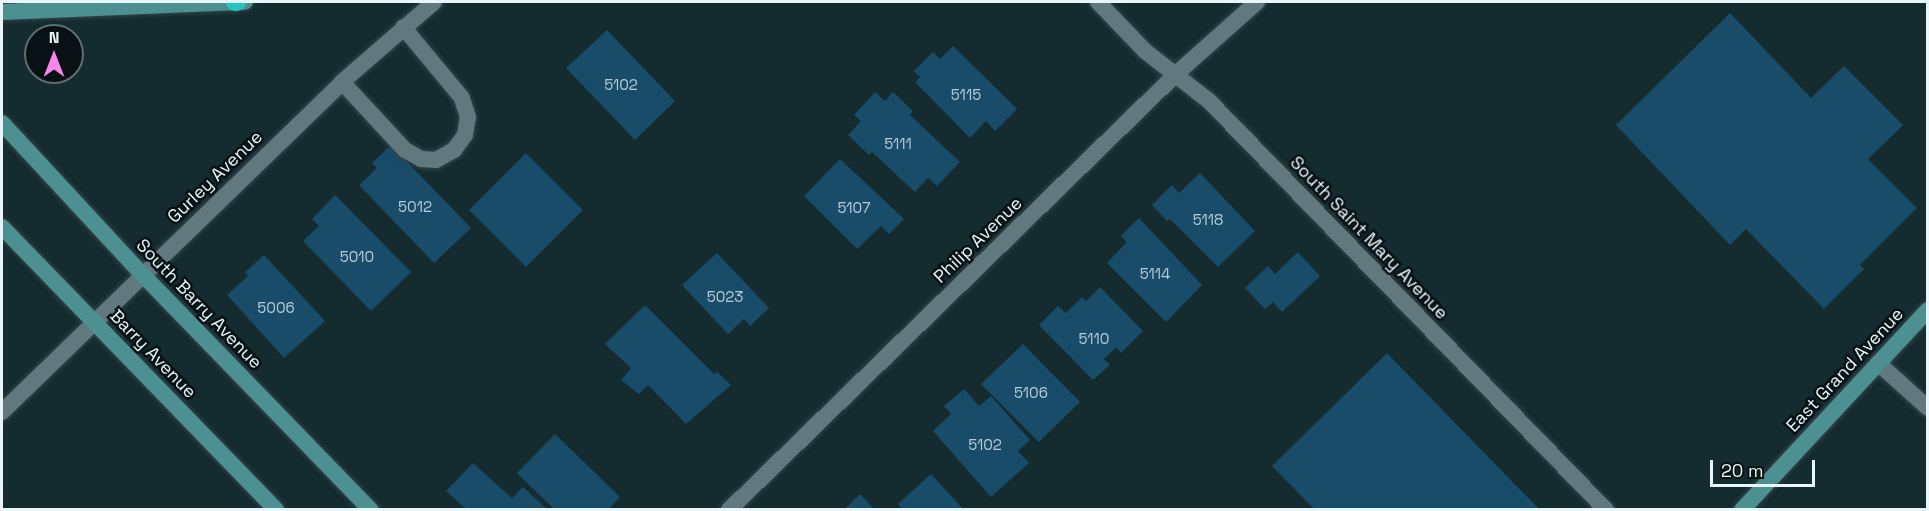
<!DOCTYPE html>
<style>
body{margin:0}
#map{position:relative;width:1929px;height:511px;overflow:hidden;background:#142b30;font-family:"Space Grotesk",sans-serif}
div>[style]{position:absolute}
.building>*{inset:0;background:#184c69}
.roads{filter:drop-shadow(0 0 2px #33454a) drop-shadow(0 0 2px #33454a)}
.service>*{height:16px;margin:-8px;padding:0 8px;transform-origin:8px;border-radius:8px;background:#60787e}
.minor>*{height:16px;margin:-8px;padding:0 8px;transform-origin:8px;border-radius:8px;background:#60787e}
.secondary>*{height:16px;margin:-8px;padding:0 8px;transform-origin:8px;border-radius:8px;background:#4d9092}
.motorway>*{height:18px;margin:-9px;padding:0 9px;transform-origin:9px;border-radius:9px;background:#21c8bf}
span{translate:-50% -50%;white-space:nowrap;text-align:center;line-height:1.15;-webkit-text-stroke:5px #081214;paint-order:stroke}
.number-label{font-size:15px;color:#b4cbd5}
.number-label span{-webkit-text-stroke-width:0}
.street-label{font-size:18px;color:#e8f5f9}
.frame{position:absolute;inset:0;border:3px solid #e8f5f9;pointer-events:none}
.north{position:absolute;left:24px;top:24px;width:60px;height:60px;box-sizing:border-box;background:#081214;border:2px solid #626d70;border-radius:50%;rotate:0deg;font-size:16px;font-weight:700;line-height:24px;text-align:center;color:#e8f5f9}
.north::after{content:'';display:block;margin:auto;width:21px;height:27px;background:#f987e9;clip-path:polygon(50% 0,100% 100%,50% 72%,0 100%)}
.scale{position:absolute;left:1710px;top:460px;width:105px;height:27px;box-sizing:border-box;border:3px solid #e8f5f9;border-top:0;padding-left:8px;font-size:18px;line-height:21px;white-space:nowrap;color:#e8f5f9;-webkit-text-stroke:4px #081214;paint-order:stroke}
</style>
<div id="map">
<div class="building">
<i style="clip-path:polygon(1730px 13px,1811px 98px,1844px 66px,1903px 125px,1868px 159px,1917px 208px,1860px 265px,1864px 269px,1824px 309px,1746px 229px,1730px 245px,1616px 125px)"></i>
<i style="clip-path:polygon(607px 30px,675px 101px,635px 140px,566px 68px)"></i>
<i style="clip-path:polygon(953px 46px,1017px 109px,995px 131px,986px 121px,970px 138px,915px 82px,920px 77px,914px 71px,933px 52px,940px 59px)"></i>
<i style="clip-path:polygon(875px 92px,885px 101px,893px 92px,913px 111px,910px 115px,960px 162px,937px 186px,928px 178px,915px 192px,872px 152px,869px 155px,848px 135px,861px 121px,854px 115px)"></i>
<i style="clip-path:polygon(391px 145px,471px 228px,434px 263px,359px 185px,377px 168px,372px 163px)"></i>
<i style="clip-path:polygon(526px 153px,583px 210px,526px 267px,469px 210px)"></i>
<i style="clip-path:polygon(840px 159px,904px 219px,889px 234px,881px 226px,857px 249px,804px 196px)"></i>
<i style="clip-path:polygon(1200px 173px,1255px 231px,1218px 267px,1170px 219px,1167px 221px,1152px 205px,1172px 185px,1179px 193px)"></i>
<i style="clip-path:polygon(335px 195px,411px 272px,371px 311px,303px 241px,319px 226px,312px 219px)"></i>
<i style="clip-path:polygon(1139px 218px,1202px 285px,1166px 322px,1107px 263px,1127px 242px,1121px 236px)"></i>
<i style="clip-path:polygon(1298px 252px,1320px 276px,1282px 312px,1273px 302px,1265px 309px,1245px 288px,1268px 266px,1275px 274px)"></i>
<i style="clip-path:polygon(717px 253px,769px 308px,750px 326px,744px 319px,728px 334px,682px 285px)"></i>
<i style="clip-path:polygon(264px 255px,325px 321px,284px 358px,227px 295px,248px 276px,245px 272px)"></i>
<i style="clip-path:polygon(1100px 287px,1143px 331px,1121px 353px,1116px 347px,1104px 359px,1110px 365px,1093px 380px,1039px 325px,1058px 306px,1066px 313px,1082px 297px,1086px 301px)"></i>
<i style="clip-path:polygon(645px 305px,714px 374px,717px 372px,731px 385px,686px 424px,648px 385px,639px 394px,621px 380px,631px 368px,605px 344px)"></i>
<i style="clip-path:polygon(1023px 344px,1080px 402px,1039px 442px,981px 384px)"></i>
<i style="clip-path:polygon(1387px 353px,1540px 510px,1315px 510px,1272px 466px)"></i>
<i style="clip-path:polygon(964px 389px,979px 406px,991px 396px,1030px 440px,1018px 451px,1029px 463px,991px 497px,933px 431px,951px 414px,944px 406px)"></i>
<i style="clip-path:polygon(555px 434px,620px 497px,608px 510px,555px 510px,517px 473px)"></i>
<i style="clip-path:polygon(473px 463px,512px 498px,523px 487px,548px 510px,463px 510px,465px 508px,446px 491px)"></i>
<i style="clip-path:polygon(931px 474px,964px 510px,903px 510px,898px 504px)"></i>
<i style="clip-path:polygon(860px 494px,875px 510px,844px 510px)"></i>
</div>
<div class="roads">
<div class="service">
<i style="left:342px;top:82px;width:93px;rotate:47.2deg"></i>
<i style="left:405px;top:150px;width:18px;rotate:29deg"></i>
<i style="left:421px;top:159px;width:15px;rotate:4deg"></i>
<i style="left:436px;top:160px;width:21px;rotate:-29deg"></i>
<i style="left:454px;top:150px;width:19px;rotate:-54deg"></i>
<i style="left:465px;top:135px;width:18px;rotate:-81deg"></i>
<i style="left:468px;top:117px;width:20px;rotate:-108deg"></i>
<i style="left:462px;top:98px;width:92px;rotate:-129.7deg"></i>
<i style="left:1878px;top:363px;width:67px;rotate:42deg"></i>
</div>
<div class="minor">
<i style="left:1098px;top:2px;width:68px;rotate:46.2deg"></i>
<i style="left:1145px;top:51px;width:81px;rotate:38deg"></i>
<i style="left:1209px;top:101px;width:570px;rotate:45.85deg"></i>
<i style="left:2px;top:412px;width:474px;rotate:-44.1deg"></i>
<i style="left:342px;top:82px;width:122px;rotate:-41deg"></i>
<i style="left:729px;top:510px;width:623px;rotate:-44.28deg"></i>
<i style="left:1175px;top:75px;width:110px;rotate:-41.7deg"></i>
</div>
<div class="secondary">
<i style="left:2px;top:12px;width:243px;rotate:-2.4deg"></i>
<i style="left:2px;top:123px;width:206px;rotate:47.2deg"></i>
<i style="left:142px;top:274px;width:329px;rotate:45.9deg"></i>
<i style="left:2px;top:227px;width:394px;rotate:45.9deg"></i>
<i style="left:1742px;top:510px;width:273px;rotate:-47.1deg"></i>
</div>
<div class="motorway">
<i style="left:235px;top:2px;width:2px"></i>
</div>
</div>
<div class="number-label">
<span style="left:621px;top:85px">5102</span>
<span style="left:966px;top:95px">5115</span>
<span style="left:898px;top:144px">5111</span>
<span style="left:415px;top:207px">5012</span>
<span style="left:854px;top:208px">5107</span>
<span style="left:1208px;top:220px">5118</span>
<span style="left:357px;top:257px">5010</span>
<span style="left:1155px;top:274px">5114</span>
<span style="left:725px;top:297px">5023</span>
<span style="left:276px;top:308px">5006</span>
<span style="left:1094px;top:339px">5110</span>
<span style="left:1031px;top:393px">5106</span>
<span style="left:985px;top:445px">5102</span>
</div>
<div class="street-label">
<span style="left:215px;top:177px;rotate:-44deg">Gurley Avenue</span>
<span style="left:1369px;top:238px;rotate:46deg">South Saint Mary Avenue</span>
<span style="left:978px;top:240px;rotate:-44deg">Philip Avenue</span>
<span style="left:199px;top:304px;rotate:46deg">South Barry Avenue</span>
<span style="left:153px;top:354px;rotate:46deg">Barry Avenue</span>
<span style="left:1845px;top:370px;rotate:-47deg">East Grand Avenue</span>
</div>
<div class="frame"></div>
<div class="north">N</div>
<div class="scale">20 m</div>
</div>
